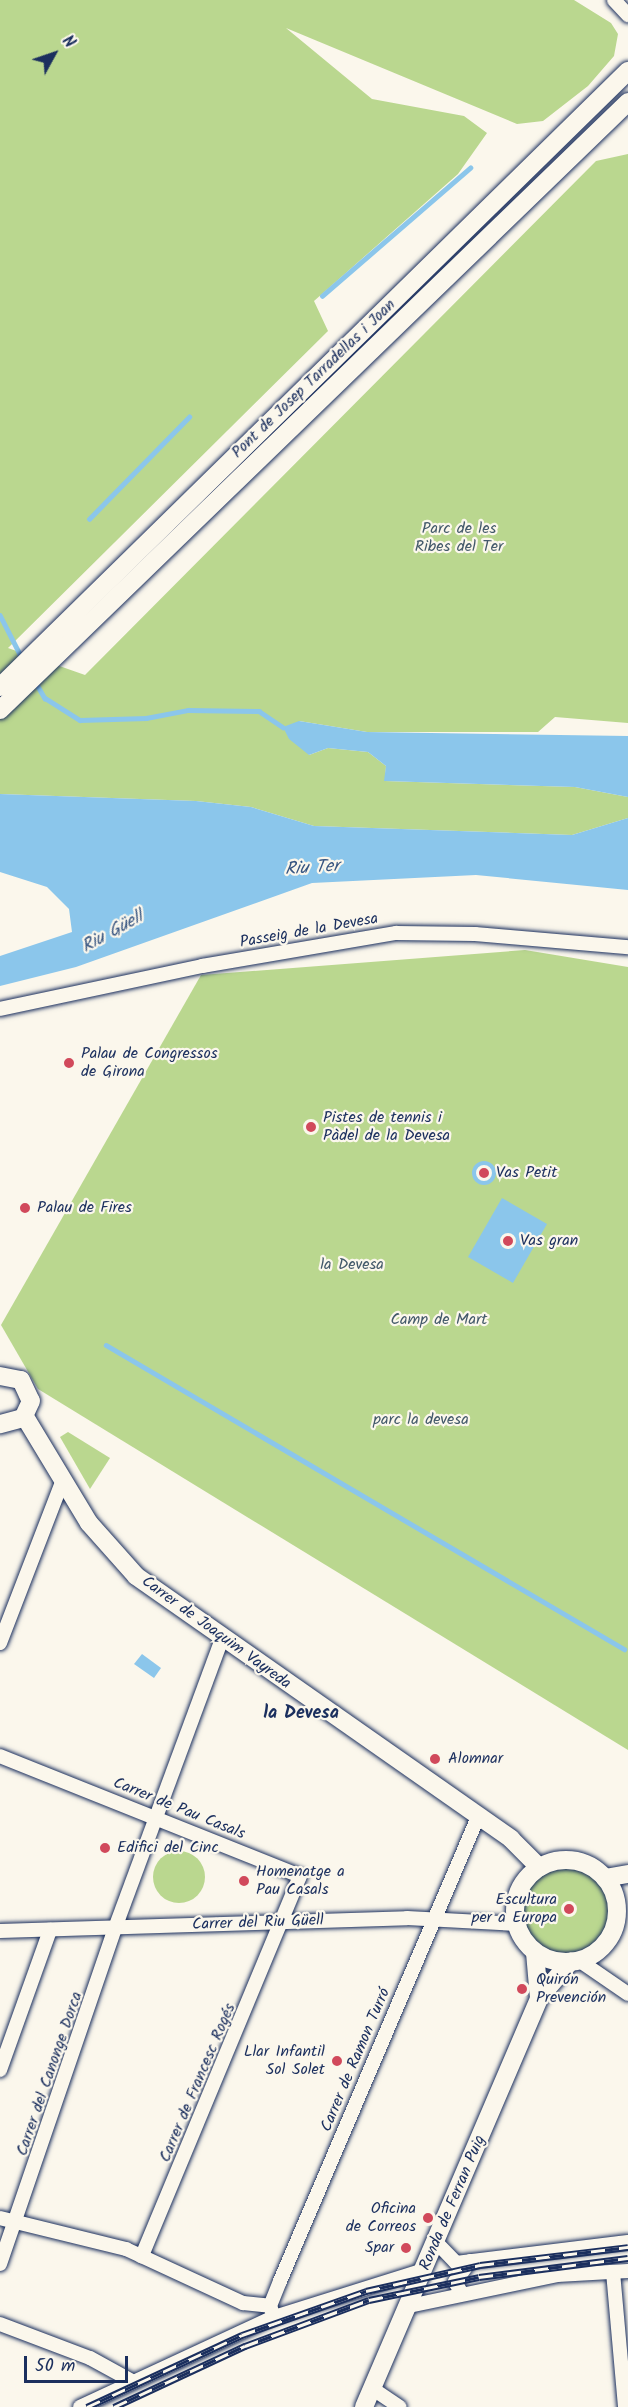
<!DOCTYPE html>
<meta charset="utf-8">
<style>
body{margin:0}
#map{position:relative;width:628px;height:2407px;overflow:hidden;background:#fbf7ec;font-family:Kalam,sans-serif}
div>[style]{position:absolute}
.green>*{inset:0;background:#bad78f}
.round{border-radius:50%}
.water>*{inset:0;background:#8bc6eb}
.stream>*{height:4.5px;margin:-2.25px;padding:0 2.25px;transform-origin:2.25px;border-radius:2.25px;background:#8bc6eb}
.roads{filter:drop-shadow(0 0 2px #1b2f5e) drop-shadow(0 0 2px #1b2f5e)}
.street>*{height:14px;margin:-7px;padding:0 7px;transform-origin:7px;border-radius:7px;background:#fbf7ec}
.secondary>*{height:18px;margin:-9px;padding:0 9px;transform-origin:9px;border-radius:9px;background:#fbf7ec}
.secondary>.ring{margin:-9px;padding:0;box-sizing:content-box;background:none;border:18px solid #fbf7ec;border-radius:50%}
.rail>*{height:7px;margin-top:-3.5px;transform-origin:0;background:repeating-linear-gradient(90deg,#fbf7ec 0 14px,#1b2f5e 0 28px);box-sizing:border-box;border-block:2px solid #1b2f5e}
.dots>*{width:16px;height:16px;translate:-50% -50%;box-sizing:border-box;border:3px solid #fbf7ec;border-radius:50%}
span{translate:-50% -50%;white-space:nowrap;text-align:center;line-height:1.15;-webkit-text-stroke:4.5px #fbf7ec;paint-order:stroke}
.street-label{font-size:16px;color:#1b2f5e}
.park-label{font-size:16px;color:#43596a}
.poi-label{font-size:16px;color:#1b2f5e}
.left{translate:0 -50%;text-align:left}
.right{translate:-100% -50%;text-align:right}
.water-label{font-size:18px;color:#375581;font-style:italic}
.neighbourhood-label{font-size:18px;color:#1b2f5e;font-weight:700}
.north{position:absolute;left:24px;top:24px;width:60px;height:60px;-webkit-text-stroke:4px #fbf7ec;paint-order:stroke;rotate:50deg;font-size:16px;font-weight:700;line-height:24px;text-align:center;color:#1b2f5e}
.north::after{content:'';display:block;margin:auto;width:21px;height:27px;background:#1b2f5e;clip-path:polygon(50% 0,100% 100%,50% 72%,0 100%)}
.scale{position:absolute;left:24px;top:2356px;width:104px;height:27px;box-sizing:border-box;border:3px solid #1b2f5e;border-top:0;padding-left:8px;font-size:18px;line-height:21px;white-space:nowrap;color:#1b2f5e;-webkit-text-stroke:4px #fbf7ec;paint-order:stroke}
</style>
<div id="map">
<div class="green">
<i style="clip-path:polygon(0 0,574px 0,611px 23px,618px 34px,614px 56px,588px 86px,543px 121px,517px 124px,286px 28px,372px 99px,464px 116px,487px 133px,458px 174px,314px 301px,328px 331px,8px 648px,85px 675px,596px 161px,628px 154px,628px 723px,555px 717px,538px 732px,367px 732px,299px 721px,309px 755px,328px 748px,368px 752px,386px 766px,385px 781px,575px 787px,628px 797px,628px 818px,572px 835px,314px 826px,251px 807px,196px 801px,0 794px)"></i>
<i style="clip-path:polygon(525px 950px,628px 967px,628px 1750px,38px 1389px,1px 1325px,201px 975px)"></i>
<i style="clip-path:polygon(68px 1432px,110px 1458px,90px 1489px,60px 1437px)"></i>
<i class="round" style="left:153px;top:1851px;width:52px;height:52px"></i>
<i class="round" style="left:523px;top:1868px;width:86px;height:86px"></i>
</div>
<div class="water">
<i style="clip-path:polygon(299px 721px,367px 732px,628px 736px,628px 797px,575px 787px,384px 781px,386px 766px,368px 752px,328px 748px,309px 755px,289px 739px,283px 727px)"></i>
<i style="clip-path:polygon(0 794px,196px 801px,251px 807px,314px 826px,572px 835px,628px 818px,628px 890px,476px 875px,312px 883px,76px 967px,0 986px,0 956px,72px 932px,69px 909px,47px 887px,0 872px)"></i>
<i class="round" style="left:472px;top:1161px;width:24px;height:24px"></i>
<i style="clip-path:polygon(502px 1198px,547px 1224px,513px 1283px,468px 1257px)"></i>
<i style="clip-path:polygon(142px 1654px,161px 1668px,154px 1678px,134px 1664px)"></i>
</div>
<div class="stream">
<i style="left:322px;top:296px;width:196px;rotate:-40.9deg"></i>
<i style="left:89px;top:519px;width:143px;rotate:-45.6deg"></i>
<i style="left:0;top:615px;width:48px;rotate:62.9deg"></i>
<i style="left:35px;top:681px;width:20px;rotate:60deg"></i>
<i style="left:45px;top:698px;width:41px;rotate:32.2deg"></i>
<i style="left:80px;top:720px;width:66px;rotate:-1.7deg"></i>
<i style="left:146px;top:718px;width:43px;rotate:-10.8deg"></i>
<i style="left:188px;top:710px;width:71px;rotate:0.8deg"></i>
<i style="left:259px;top:711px;width:29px;rotate:34deg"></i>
<i style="left:106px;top:1345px;width:601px;rotate:30.41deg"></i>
</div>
<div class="roads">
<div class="street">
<i style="left:614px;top:0;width:21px;rotate:47deg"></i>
<i style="left:0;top:1009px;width:207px;rotate:-12deg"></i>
<i style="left:202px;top:966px;width:197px;rotate:-9.7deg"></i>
<i style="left:396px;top:933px;width:79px;rotate:0.7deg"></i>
<i style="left:475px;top:934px;width:154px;rotate:4.9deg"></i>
<i style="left:0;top:1643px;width:173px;rotate:-68.9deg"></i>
<i style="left:0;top:1756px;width:323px;rotate:21.8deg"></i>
<i style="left:300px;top:1876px;width:412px;rotate:112.6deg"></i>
<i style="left:0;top:1931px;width:407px;rotate:-1.8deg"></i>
<i style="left:407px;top:1918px;width:110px;rotate:3.1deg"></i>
<i style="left:580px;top:1961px;width:58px;rotate:34.5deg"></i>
<i style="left:0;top:2070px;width:149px;rotate:-70.3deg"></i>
<i style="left:0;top:2218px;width:130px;rotate:13.8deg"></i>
<i style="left:126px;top:2249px;width:129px;rotate:24.8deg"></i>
<i style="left:243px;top:2303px;width:27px;rotate:6deg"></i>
<i style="left:436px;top:2242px;width:29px;rotate:46deg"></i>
<i style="left:456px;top:2263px;width:173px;rotate:-7deg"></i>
<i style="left:0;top:2264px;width:355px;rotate:-71.1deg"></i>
<i style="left:115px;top:1928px;width:308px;rotate:-69.7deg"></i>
<i style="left:613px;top:2272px;width:136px;rotate:84.9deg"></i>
<i style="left:461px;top:2292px;width:12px;rotate:-121deg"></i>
<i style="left:455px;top:2282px;width:26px;rotate:-54deg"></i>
<i style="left:409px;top:2306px;width:151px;rotate:-11.8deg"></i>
<i style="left:557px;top:2275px;width:71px;rotate:-3.2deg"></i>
<i style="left:274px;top:2317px;width:12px;rotate:-110deg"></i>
<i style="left:270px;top:2306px;width:27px;rotate:-68deg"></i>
<i style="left:280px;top:2281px;width:504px;rotate:-66.89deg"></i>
<i style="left:0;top:2324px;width:96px;rotate:20.7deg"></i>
<i style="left:90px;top:2358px;width:48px;rotate:28.7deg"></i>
<i style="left:373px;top:2389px;width:32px;rotate:34deg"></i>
<i style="left:80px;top:2407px;width:214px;rotate:-24.9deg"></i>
<i style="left:274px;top:2317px;width:157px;rotate:-17.4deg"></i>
</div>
<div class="secondary">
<i style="left:0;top:687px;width:880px;rotate:-44.45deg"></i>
<i style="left:0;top:710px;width:874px;rotate:-44.07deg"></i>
<i style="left:0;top:1376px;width:21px;rotate:11deg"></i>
<i style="left:21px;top:1380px;width:23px;rotate:65deg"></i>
<i style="left:31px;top:1401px;width:19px;rotate:115deg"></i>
<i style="left:23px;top:1418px;width:24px;rotate:165deg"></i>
<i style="left:25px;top:1417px;width:124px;rotate:58.9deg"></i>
<i style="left:89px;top:1523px;width:71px;rotate:48.4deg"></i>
<i style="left:136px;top:1576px;width:458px;rotate:35deg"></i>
<i style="left:511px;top:1839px;width:40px;rotate:45deg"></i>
<i class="ring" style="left:515px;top:1860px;width:84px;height:84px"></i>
<i style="left:605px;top:1878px;width:23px;rotate:-10deg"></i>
<i style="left:539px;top:1998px;width:48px;rotate:-49.3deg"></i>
<i style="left:364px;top:2407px;width:445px;rotate:-66.8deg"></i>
<i style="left:539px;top:1998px;width:46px;rotate:-95deg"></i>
</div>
</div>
<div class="rail">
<i style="left:87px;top:2407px;width:171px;rotate:-24.9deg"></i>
<i style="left:242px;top:2335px;width:132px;rotate:-19.5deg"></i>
<i style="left:366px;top:2291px;width:117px;rotate:-12.8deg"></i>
<i style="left:480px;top:2265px;width:149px;rotate:-6.9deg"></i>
<i style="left:114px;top:2407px;width:145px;rotate:-25deg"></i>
<i style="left:245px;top:2346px;width:132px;rotate:-20.4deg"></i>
<i style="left:369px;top:2300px;width:112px;rotate:-11.8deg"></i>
<i style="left:479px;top:2277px;width:150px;rotate:-7.3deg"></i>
</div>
<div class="dots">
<i style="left:69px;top:1063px;background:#d1495b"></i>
<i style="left:311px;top:1127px;background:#d1495b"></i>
<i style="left:484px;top:1173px;background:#d1495b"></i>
<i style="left:25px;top:1208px;background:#d1495b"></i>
<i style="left:508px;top:1241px;background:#d1495b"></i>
<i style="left:435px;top:1759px;background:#d1495b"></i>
<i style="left:105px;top:1848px;background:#d1495b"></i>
<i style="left:244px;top:1881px;background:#d1495b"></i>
<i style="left:569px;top:1909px;background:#d1495b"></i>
<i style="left:522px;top:1989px;background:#d1495b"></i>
<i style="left:337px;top:2061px;background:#d1495b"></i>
<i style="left:428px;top:2218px;background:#d1495b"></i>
<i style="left:406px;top:2248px;background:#d1495b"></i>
</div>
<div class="street-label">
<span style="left:314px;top:379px;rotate:-44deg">Pont de Josep Tarradellas i Joan</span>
<span style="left:309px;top:931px;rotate:-10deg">Passeig de la Devesa</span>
<span style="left:216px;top:1633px;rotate:36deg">Carrer de Joaquim Vayreda</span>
<span style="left:179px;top:1809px;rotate:22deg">Carrer de Pau Casals</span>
<span style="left:258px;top:1923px;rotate:-2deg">Carrer del Riu Güell</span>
<span style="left:356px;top:2060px;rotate:-67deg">Carrer de Ramon Turró</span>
<span style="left:50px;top:2074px;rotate:-71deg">Carrer del Canonge Dorca</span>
<span style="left:198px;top:2083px;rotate:-67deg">Carrer de Francesc Rogés</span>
<span style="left:453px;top:2203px;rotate:-67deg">Ronda de Ferran Puig</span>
</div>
<div class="park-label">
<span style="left:459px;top:538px">Parc de les<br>Ribes del Ter</span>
<span style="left:352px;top:1265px">la Devesa</span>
<span style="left:439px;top:1320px">Camp de Mart</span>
<span style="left:421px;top:1420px">parc la devesa</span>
</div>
<div class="poi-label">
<span class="left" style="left:81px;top:1063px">Palau de Congressos<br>de Girona</span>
<span class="left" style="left:323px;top:1127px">Pistes de tennis i<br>Pàdel de la Devesa</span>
<span class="left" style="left:496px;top:1173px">Vas Petit</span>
<span class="left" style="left:37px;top:1208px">Palau de Fires</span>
<span class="left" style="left:520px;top:1241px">Vas gran</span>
<span class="left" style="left:448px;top:1759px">Alomnar</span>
<span class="left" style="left:117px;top:1848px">Edifici del Cinc</span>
<span class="left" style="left:256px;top:1881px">Homenatge a<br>Pau Casals</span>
<span class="right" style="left:557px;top:1909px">Escultura<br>per a Europa</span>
<span class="left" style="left:536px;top:1989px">Quirón<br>Prevención</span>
<span class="right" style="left:325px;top:2061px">Llar Infantil<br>Sol Solet</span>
<span class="right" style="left:416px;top:2218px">Oficina<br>de Correos</span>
<span class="right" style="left:394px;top:2248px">Spar</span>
</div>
<div class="water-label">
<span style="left:312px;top:869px;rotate:-4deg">Riu Ter</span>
<span style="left:113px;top:933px;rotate:-29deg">Riu Güell</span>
</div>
<div class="neighbourhood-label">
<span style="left:301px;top:1714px">la Devesa</span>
</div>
<div class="north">N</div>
<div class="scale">50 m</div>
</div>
